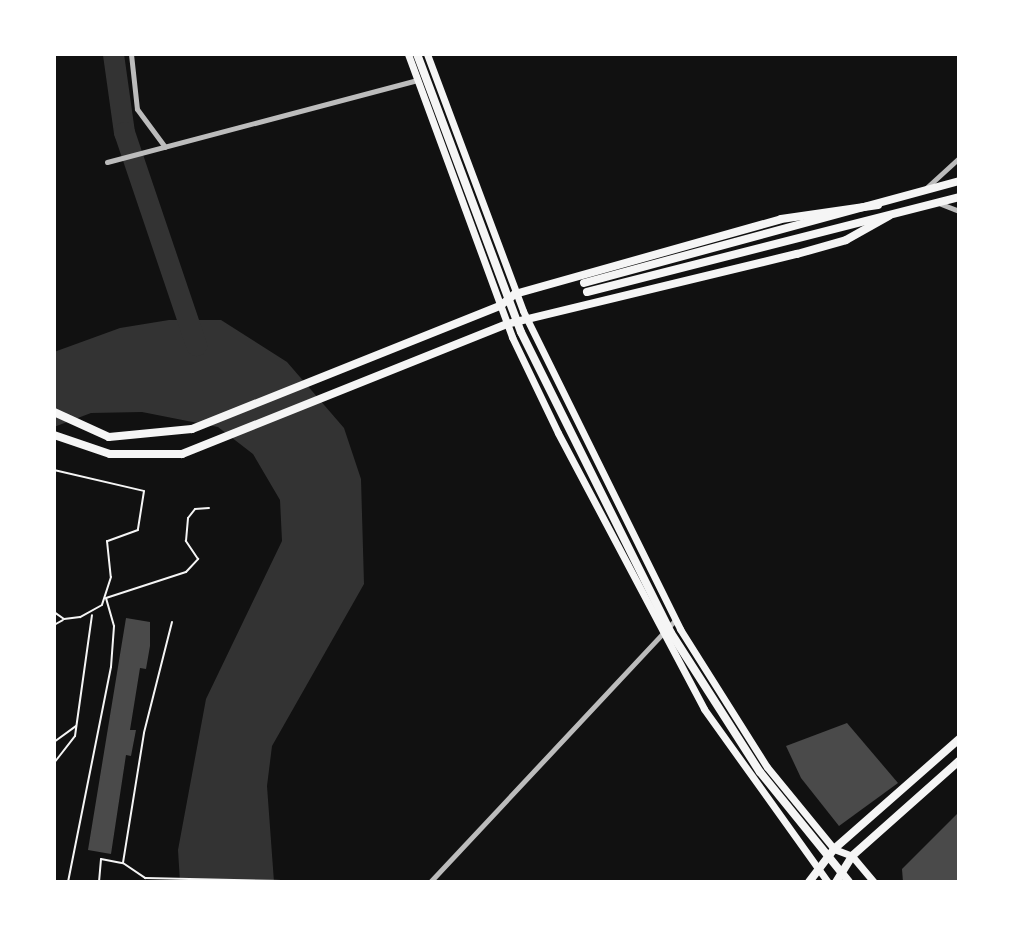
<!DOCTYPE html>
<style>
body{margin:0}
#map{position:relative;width:1013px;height:936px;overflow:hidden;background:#111;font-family:Quicksand,sans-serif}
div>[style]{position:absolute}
.water>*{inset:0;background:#333}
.river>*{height:21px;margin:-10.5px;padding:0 10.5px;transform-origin:10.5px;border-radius:10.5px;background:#333}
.building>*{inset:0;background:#4a4a4a}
.path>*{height:2px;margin:-1px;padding:0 1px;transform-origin:1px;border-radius:1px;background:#f5f5f5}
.minor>*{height:5px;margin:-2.5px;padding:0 2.5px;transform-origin:2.5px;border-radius:2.5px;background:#bcbcbc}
.secondary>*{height:7px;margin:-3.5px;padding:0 3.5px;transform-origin:3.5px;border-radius:3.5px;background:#f5f5f5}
.primary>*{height:8px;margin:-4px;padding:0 4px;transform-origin:4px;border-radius:4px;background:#f5f5f5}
span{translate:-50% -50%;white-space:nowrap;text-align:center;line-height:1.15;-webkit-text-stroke:5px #fff;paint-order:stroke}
.frame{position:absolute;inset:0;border:56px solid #fff;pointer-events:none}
</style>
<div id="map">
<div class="water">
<i style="clip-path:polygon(169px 320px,221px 320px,287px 362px,344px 428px,361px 479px,364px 584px,272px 746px,267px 786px,274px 882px,180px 882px,178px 850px,206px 699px,282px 541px,280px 500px,253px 454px,218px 427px,142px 412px,91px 413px,54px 427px,54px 352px,120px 328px)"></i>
</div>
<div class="river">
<i style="left:113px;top:54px;width:79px;rotate:82deg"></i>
<i style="left:124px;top:132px;width:225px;rotate:71.3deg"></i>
</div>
<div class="building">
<i style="clip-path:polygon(126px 618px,150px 622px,150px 646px,146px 669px,140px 668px,130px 730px,136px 730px,131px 756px,126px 755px,111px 854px,88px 850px)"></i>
<i style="clip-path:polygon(847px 723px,898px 783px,839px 826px,801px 778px,786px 746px)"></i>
<i style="clip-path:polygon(959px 812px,959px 882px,903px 882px,902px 869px)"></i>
</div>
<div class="path">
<i style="left:54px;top:470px;width:92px;rotate:13.1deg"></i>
<i style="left:144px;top:491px;width:39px;rotate:99deg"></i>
<i style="left:138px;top:530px;width:33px;rotate:160deg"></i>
<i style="left:107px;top:541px;width:36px;rotate:84deg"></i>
<i style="left:111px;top:577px;width:29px;rotate:108deg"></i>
<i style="left:102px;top:605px;width:25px;rotate:151deg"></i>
<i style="left:80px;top:617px;width:16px;rotate:173deg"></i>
<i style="left:64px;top:619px;width:12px;rotate:-145deg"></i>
<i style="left:172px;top:622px;width:114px;rotate:104.2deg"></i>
<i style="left:144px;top:733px;width:132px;rotate:99.2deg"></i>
<i style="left:123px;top:863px;width:27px;rotate:34deg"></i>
<i style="left:145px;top:878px;width:136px;rotate:1.3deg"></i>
<i style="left:54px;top:625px;width:10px;rotate:-29deg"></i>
<i style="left:54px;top:742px;width:27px;rotate:-36deg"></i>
<i style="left:54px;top:763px;width:34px;rotate:-52deg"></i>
<i style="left:75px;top:736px;width:122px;rotate:-82deg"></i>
<i style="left:68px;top:882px;width:219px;rotate:-78.7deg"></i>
<i style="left:111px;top:667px;width:41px;rotate:-85.8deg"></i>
<i style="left:114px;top:626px;width:29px;rotate:-106deg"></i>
<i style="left:106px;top:598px;width:84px;rotate:-18deg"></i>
<i style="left:186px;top:572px;width:18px;rotate:-47deg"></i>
<i style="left:198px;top:559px;width:22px;rotate:-124deg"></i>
<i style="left:186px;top:541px;width:23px;rotate:-85deg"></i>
<i style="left:188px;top:518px;width:11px;rotate:-52deg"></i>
<i style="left:195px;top:509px;width:14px;rotate:-4deg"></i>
<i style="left:99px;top:882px;width:23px;rotate:-85deg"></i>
<i style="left:101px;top:859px;width:21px;rotate:11deg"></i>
</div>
<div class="minor">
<i style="left:131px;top:54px;width:55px;rotate:83.8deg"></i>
<i style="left:137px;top:109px;width:47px;rotate:53.6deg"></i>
<i style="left:107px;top:162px;width:321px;rotate:-14.8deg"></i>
<i style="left:925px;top:189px;width:46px;rotate:-42.4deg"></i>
<i style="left:941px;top:204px;width:19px;rotate:21deg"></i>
<i style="left:430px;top:882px;width:359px;rotate:-46.9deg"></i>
</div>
<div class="secondary">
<i style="left:408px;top:54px;width:302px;rotate:69.8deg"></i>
<i style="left:512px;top:337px;width:106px;rotate:64.4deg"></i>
<i style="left:558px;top:433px;width:312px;rotate:62.1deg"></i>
<i style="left:704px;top:709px;width:213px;rotate:54.4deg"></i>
<i style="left:427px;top:54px;width:274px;rotate:69.5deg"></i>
<i style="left:523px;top:311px;width:355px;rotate:63.7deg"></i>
<i style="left:680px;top:629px;width:163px;rotate:57.8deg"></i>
<i style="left:767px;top:767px;width:106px;rotate:50.7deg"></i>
<i style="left:834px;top:849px;width:19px;rotate:21deg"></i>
<i style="left:852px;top:856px;width:34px;rotate:50deg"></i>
</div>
<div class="primary">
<i style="left:417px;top:54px;width:297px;rotate:69.5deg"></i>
<i style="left:521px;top:332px;width:336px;rotate:63.5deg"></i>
<i style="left:671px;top:633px;width:165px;rotate:57.4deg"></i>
<i style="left:760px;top:772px;width:141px;rotate:51deg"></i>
<i style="left:584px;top:283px;width:389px;rotate:-15.2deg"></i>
<i style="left:587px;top:292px;width:384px;rotate:-14.3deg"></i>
<i style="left:54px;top:412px;width:60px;rotate:24.4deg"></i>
<i style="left:109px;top:437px;width:83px;rotate:-5.5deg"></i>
<i style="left:192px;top:429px;width:332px;rotate:-21.8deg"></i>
<i style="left:500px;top:306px;width:19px;rotate:-39deg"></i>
<i style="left:515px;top:294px;width:276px;rotate:-15.7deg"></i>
<i style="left:781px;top:219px;width:98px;rotate:-8.2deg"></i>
<i style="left:54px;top:435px;width:59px;rotate:18.7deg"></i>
<i style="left:110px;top:454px;width:72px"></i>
<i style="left:182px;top:454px;width:350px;rotate:-21.8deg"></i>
<i style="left:507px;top:324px;width:298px;rotate:-13.6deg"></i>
<i style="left:797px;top:254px;width:51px;rotate:-15.9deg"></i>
<i style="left:846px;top:240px;width:49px;rotate:-29.2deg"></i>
<i style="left:809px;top:882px;width:41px;rotate:-52.9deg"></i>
<i style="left:834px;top:849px;width:167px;rotate:-41.3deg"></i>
<i style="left:836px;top:882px;width:31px;rotate:-58deg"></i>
<i style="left:852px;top:856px;width:143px;rotate:-41.6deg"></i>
</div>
<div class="frame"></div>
</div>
